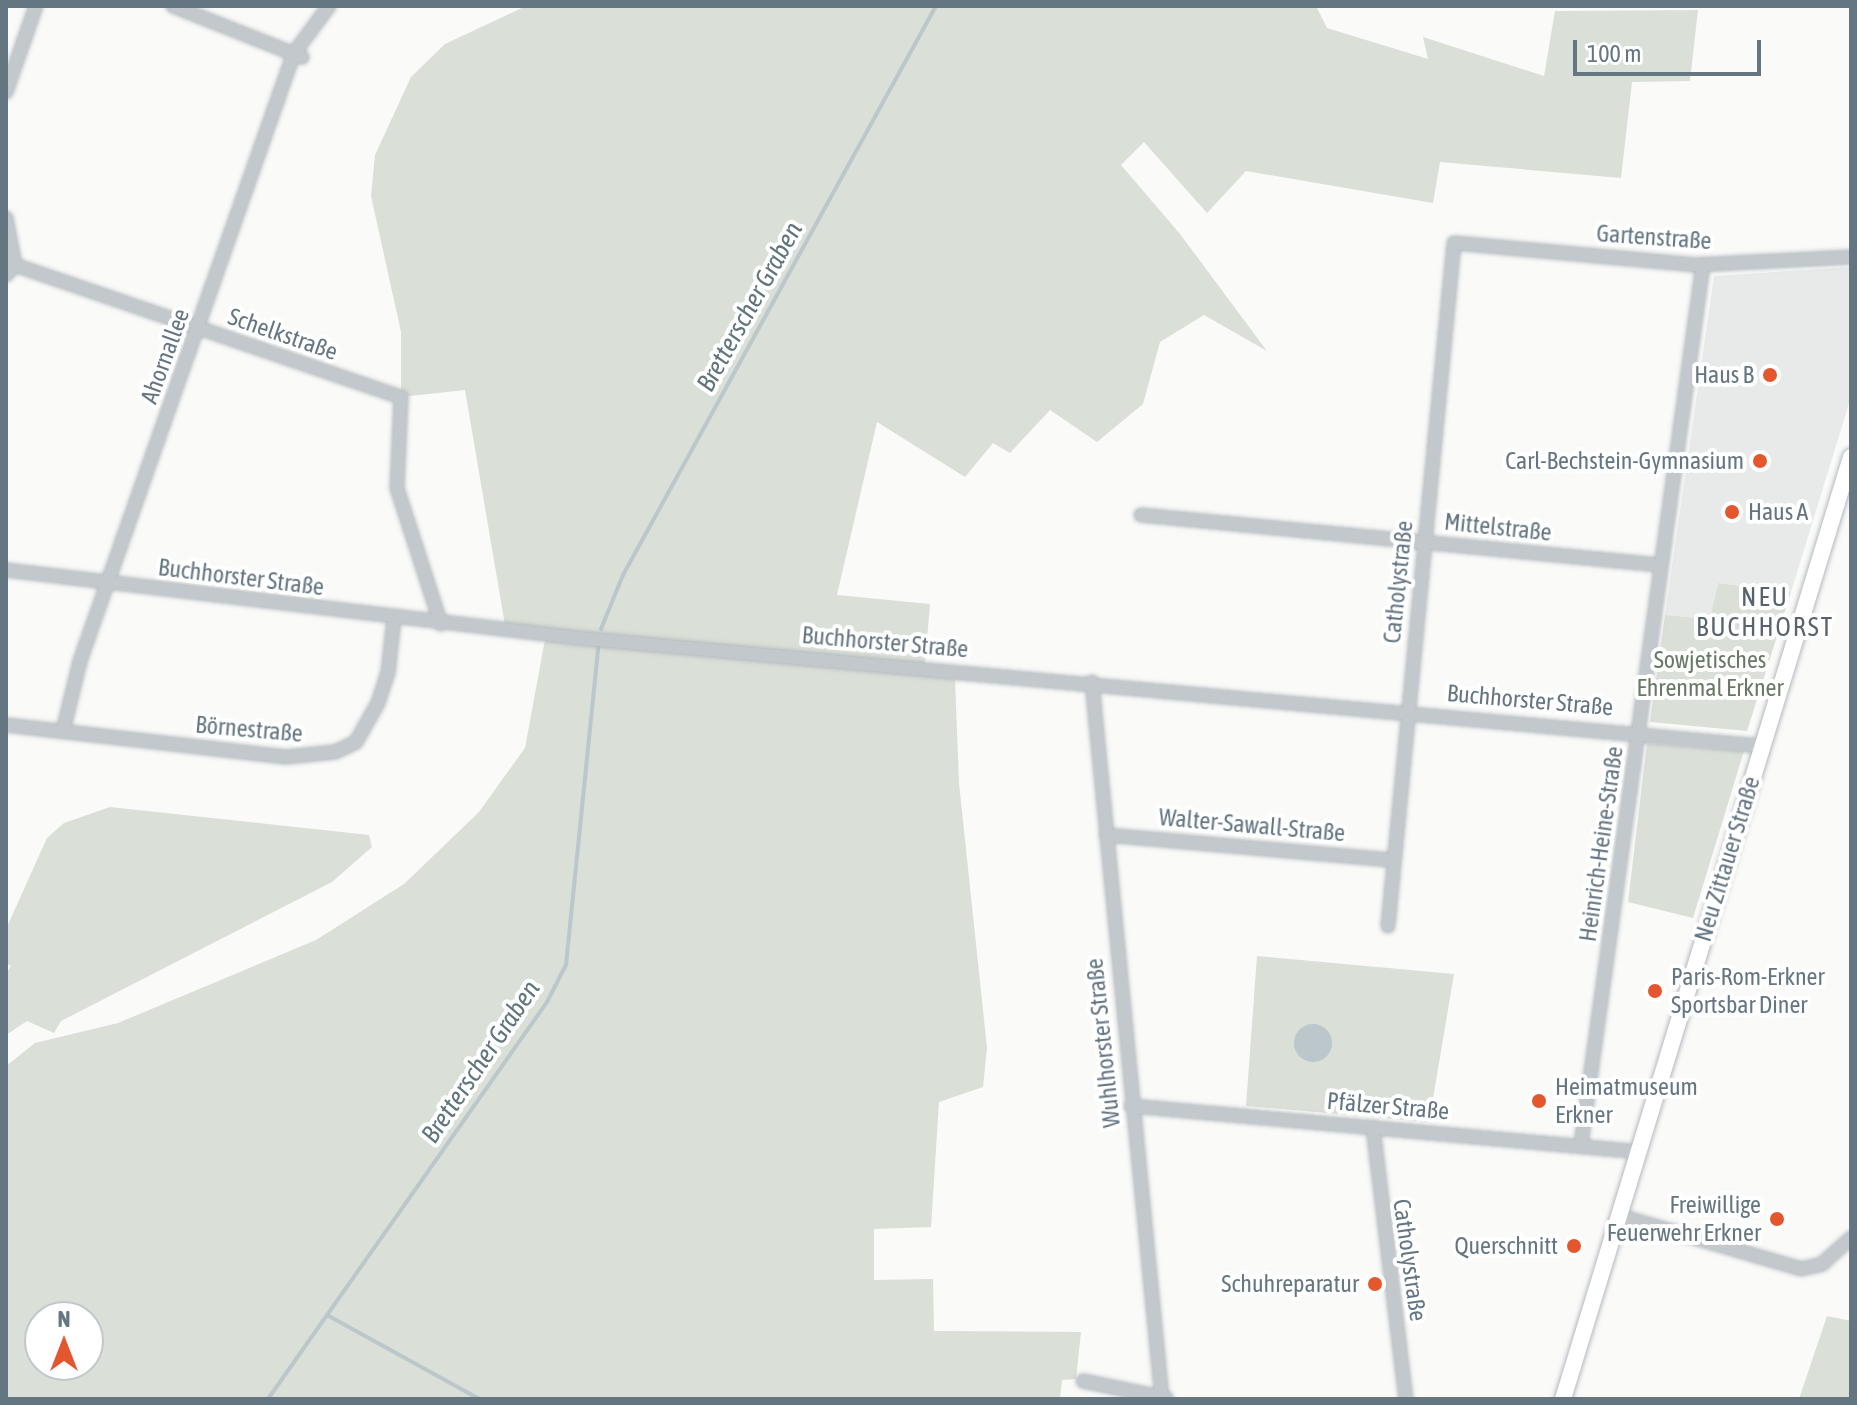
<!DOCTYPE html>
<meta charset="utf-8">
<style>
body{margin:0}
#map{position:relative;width:1857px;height:1405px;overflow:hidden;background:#fafaf8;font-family:"Asap Condensed",sans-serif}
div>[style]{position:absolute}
.built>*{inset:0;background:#e8e9e9}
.green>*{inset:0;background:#dadfd7}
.water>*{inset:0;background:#bbc7cb}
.round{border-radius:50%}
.stream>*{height:4px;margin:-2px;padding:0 2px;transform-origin:2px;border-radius:2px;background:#bbc7cb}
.roads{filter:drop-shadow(0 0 2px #b3babf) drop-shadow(0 0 2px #b3babf)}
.minor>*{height:12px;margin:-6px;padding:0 6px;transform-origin:6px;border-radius:6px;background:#c3c8cc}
.secondary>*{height:16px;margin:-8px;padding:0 8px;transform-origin:8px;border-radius:8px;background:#fff}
.dots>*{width:22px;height:22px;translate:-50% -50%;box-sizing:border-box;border:4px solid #fff;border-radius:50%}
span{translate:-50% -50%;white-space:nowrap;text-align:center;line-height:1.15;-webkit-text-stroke:8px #fff;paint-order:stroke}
.street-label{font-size:24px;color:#657683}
.poi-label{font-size:24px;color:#657683}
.right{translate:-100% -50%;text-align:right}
.left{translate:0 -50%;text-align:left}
.park-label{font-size:24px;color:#687a64}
.water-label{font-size:26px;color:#60757c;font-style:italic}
.neighbourhood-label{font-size:26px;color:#57646e;letter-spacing:2px}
.frame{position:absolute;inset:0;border:8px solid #657683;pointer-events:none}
.north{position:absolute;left:24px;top:1301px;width:80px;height:80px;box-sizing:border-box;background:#fff;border:2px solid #c1c8cd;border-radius:50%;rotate:0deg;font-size:22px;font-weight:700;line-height:32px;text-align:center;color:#657683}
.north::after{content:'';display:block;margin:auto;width:28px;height:36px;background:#e4572e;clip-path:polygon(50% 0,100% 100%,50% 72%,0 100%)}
.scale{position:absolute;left:1573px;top:40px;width:188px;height:36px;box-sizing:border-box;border:4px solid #657683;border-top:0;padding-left:10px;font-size:24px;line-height:28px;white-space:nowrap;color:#657683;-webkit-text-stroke:6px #fff;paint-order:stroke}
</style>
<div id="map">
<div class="built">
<i style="clip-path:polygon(1851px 267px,1851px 397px,1791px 592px,1718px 583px,1711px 619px,1665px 615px,1714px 276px)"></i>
</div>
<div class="green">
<i style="clip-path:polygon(evenodd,526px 6px,1316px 6px,1327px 28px,1428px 59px,1423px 37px,1544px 76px,1555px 11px,1698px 10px,1690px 81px,1632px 82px,1621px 178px,1440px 162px,1433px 203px,1246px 171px,1207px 213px,1144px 142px,1121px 165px,1180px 234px,1267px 351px,1204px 315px,1160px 342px,1143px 404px,1097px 442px,1050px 410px,1010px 453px,993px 443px,965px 477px,877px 422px,837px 595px,930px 604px,924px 675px,955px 679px,959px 783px,987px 1048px,983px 1087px,939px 1102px,931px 1227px,874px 1229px,874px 1280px,933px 1279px,934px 1331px,1081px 1332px,1076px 1379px,1062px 1380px,1060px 1399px,6px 1399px,6px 1066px,35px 1043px,118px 1023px,316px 940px,404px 884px,479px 812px,525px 748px,546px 634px,505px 625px,465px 390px,401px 397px,401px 332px,371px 196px,375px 155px,411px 77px,445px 44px,526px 6px,40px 1317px,88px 1317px,88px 1365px,40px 1365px,40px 1317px)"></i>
<i style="clip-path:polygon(1718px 583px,1791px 592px,1747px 731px,1650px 722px,1665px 615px,1710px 619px)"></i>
<i style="clip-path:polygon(1647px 743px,1744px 751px,1693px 918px,1628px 902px)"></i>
<i style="clip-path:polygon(110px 807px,369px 835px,372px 847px,332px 882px,61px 1021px,54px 1033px,27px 1021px,6px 1035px,6px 974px,11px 966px,6px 963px,6px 929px,47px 838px,64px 823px)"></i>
<i style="clip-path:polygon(1257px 956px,1454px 974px,1429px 1122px,1246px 1106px)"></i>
<i style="clip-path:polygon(1827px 1316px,1851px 1321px,1851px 1399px,1799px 1399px)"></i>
</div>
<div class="water">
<i class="round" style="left:1294px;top:1024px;width:38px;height:38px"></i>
</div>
<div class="stream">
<i style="left:601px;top:629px;width:58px;rotate:-67.8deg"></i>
<i style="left:623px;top:575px;width:649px;rotate:-61.19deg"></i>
<i style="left:327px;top:1315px;width:174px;rotate:28.9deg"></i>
<i style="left:268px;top:1399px;width:487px;rotate:-54.9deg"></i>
<i style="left:548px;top:1000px;width:39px;rotate:-63deg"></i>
<i style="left:566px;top:965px;width:319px;rotate:-84.2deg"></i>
</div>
<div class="roads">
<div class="minor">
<i style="left:173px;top:6px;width:139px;rotate:21.6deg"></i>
<i style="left:6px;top:92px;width:91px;rotate:-70.8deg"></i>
<i style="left:6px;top:218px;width:48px;rotate:79.2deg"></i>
<i style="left:15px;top:265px;width:13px;rotate:132deg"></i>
<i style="left:15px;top:265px;width:408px;rotate:18.9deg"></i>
<i style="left:401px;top:397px;width:91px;rotate:92.5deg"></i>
<i style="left:397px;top:488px;width:143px;rotate:72.1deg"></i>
<i style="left:1141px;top:515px;width:520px;rotate:5.51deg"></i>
<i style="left:6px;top:570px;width:576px;rotate:6.78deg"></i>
<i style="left:578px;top:638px;width:1188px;rotate:5.22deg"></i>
<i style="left:1092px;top:682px;width:720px;rotate:84.42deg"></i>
<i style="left:6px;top:725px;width:282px;rotate:6.5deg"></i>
<i style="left:286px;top:757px;width:49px;rotate:-5.8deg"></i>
<i style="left:335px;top:752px;width:23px;rotate:-25deg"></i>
<i style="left:356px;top:742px;width:45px;rotate:-60.6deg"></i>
<i style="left:378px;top:703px;width:32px;rotate:-72deg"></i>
<i style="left:388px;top:673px;width:54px;rotate:-83.7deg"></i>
<i style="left:63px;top:731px;width:72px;rotate:-76.3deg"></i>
<i style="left:80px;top:661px;width:645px;rotate:-70.61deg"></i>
<i style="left:294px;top:53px;width:59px;rotate:-53.3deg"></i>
<i style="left:1106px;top:835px;width:289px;rotate:5deg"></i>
<i style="left:1388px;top:926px;width:686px;rotate:-84.48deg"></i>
<i style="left:1454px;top:243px;width:241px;rotate:5.2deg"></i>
<i style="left:1694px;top:265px;width:157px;rotate:-2.9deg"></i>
<i style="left:1131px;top:1106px;width:512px;rotate:5.15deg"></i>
<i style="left:1373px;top:1127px;width:274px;rotate:83.1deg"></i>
<i style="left:1581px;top:1144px;width:887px;rotate:-82.1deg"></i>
<i style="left:1620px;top:1216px;width:189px;rotate:16.3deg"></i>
<i style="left:1801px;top:1269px;width:22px;rotate:-13deg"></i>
<i style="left:1822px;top:1264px;width:39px;rotate:-42deg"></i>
<i style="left:1083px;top:1381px;width:85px;rotate:11.6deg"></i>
</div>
<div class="secondary">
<i style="left:1563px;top:1399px;width:985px;rotate:-73deg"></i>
</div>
</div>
<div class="dots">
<i style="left:1770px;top:375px;background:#e4572e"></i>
<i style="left:1760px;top:461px;background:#e4572e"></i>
<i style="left:1732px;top:512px;background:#e4572e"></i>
<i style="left:1655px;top:991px;background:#e4572e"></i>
<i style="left:1539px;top:1101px;background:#e4572e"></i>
<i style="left:1777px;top:1219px;background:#e4572e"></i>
<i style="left:1574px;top:1246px;background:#e4572e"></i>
<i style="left:1375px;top:1284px;background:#e4572e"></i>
</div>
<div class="street-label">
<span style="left:1654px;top:237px;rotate:4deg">Gartenstraße</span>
<span style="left:283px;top:334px;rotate:19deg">Schelkstraße</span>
<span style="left:165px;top:356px;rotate:-70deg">Ahornallee</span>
<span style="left:1498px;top:527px;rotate:6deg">Mittelstraße</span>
<span style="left:241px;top:577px;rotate:7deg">Buchhorster Straße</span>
<span style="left:1398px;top:582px;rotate:-84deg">Catholystraße</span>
<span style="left:885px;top:642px;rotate:5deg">Buchhorster Straße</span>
<span style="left:1530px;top:700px;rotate:5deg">Buchhorster Straße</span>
<span style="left:249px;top:729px;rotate:5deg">Börnestraße</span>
<span style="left:1252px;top:825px;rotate:5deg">Walter-Sawall-Straße</span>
<span style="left:1601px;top:844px;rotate:-82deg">Heinrich-Heine-Straße</span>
<span style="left:1727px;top:859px;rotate:-73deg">Neu Zittauer Straße</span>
<span style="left:1103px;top:1043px;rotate:-96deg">Wuhlhorster Straße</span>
<span style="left:1388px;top:1106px;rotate:5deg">Pfälzer Straße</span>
<span style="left:1410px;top:1260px;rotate:82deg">Catholystraße</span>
</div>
<div class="poi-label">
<span class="right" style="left:1754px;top:375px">Haus B</span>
<span class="right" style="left:1744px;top:461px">Carl-Bechstein-Gymnasium</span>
<span class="left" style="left:1748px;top:512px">Haus A</span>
<span class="left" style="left:1671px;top:991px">Paris-Rom-Erkner<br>Sportsbar Diner</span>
<span class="left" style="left:1555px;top:1101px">Heimatmuseum<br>Erkner</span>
<span class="right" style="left:1761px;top:1219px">Freiwillige<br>Feuerwehr Erkner</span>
<span class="right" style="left:1558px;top:1246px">Querschnitt</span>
<span class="right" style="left:1359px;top:1284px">Schuhreparatur</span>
</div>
<div class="park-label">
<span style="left:1710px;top:674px">Sowjetisches<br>Ehrenmal Erkner</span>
</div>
<div class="water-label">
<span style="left:750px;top:307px;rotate:-61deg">Bretterscher Graben</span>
<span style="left:481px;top:1062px;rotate:-56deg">Bretterscher Graben</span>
</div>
<div class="neighbourhood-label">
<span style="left:1765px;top:613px">NEU<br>BUCHHORST</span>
</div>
<div class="frame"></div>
<div class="north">N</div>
<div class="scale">100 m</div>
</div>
